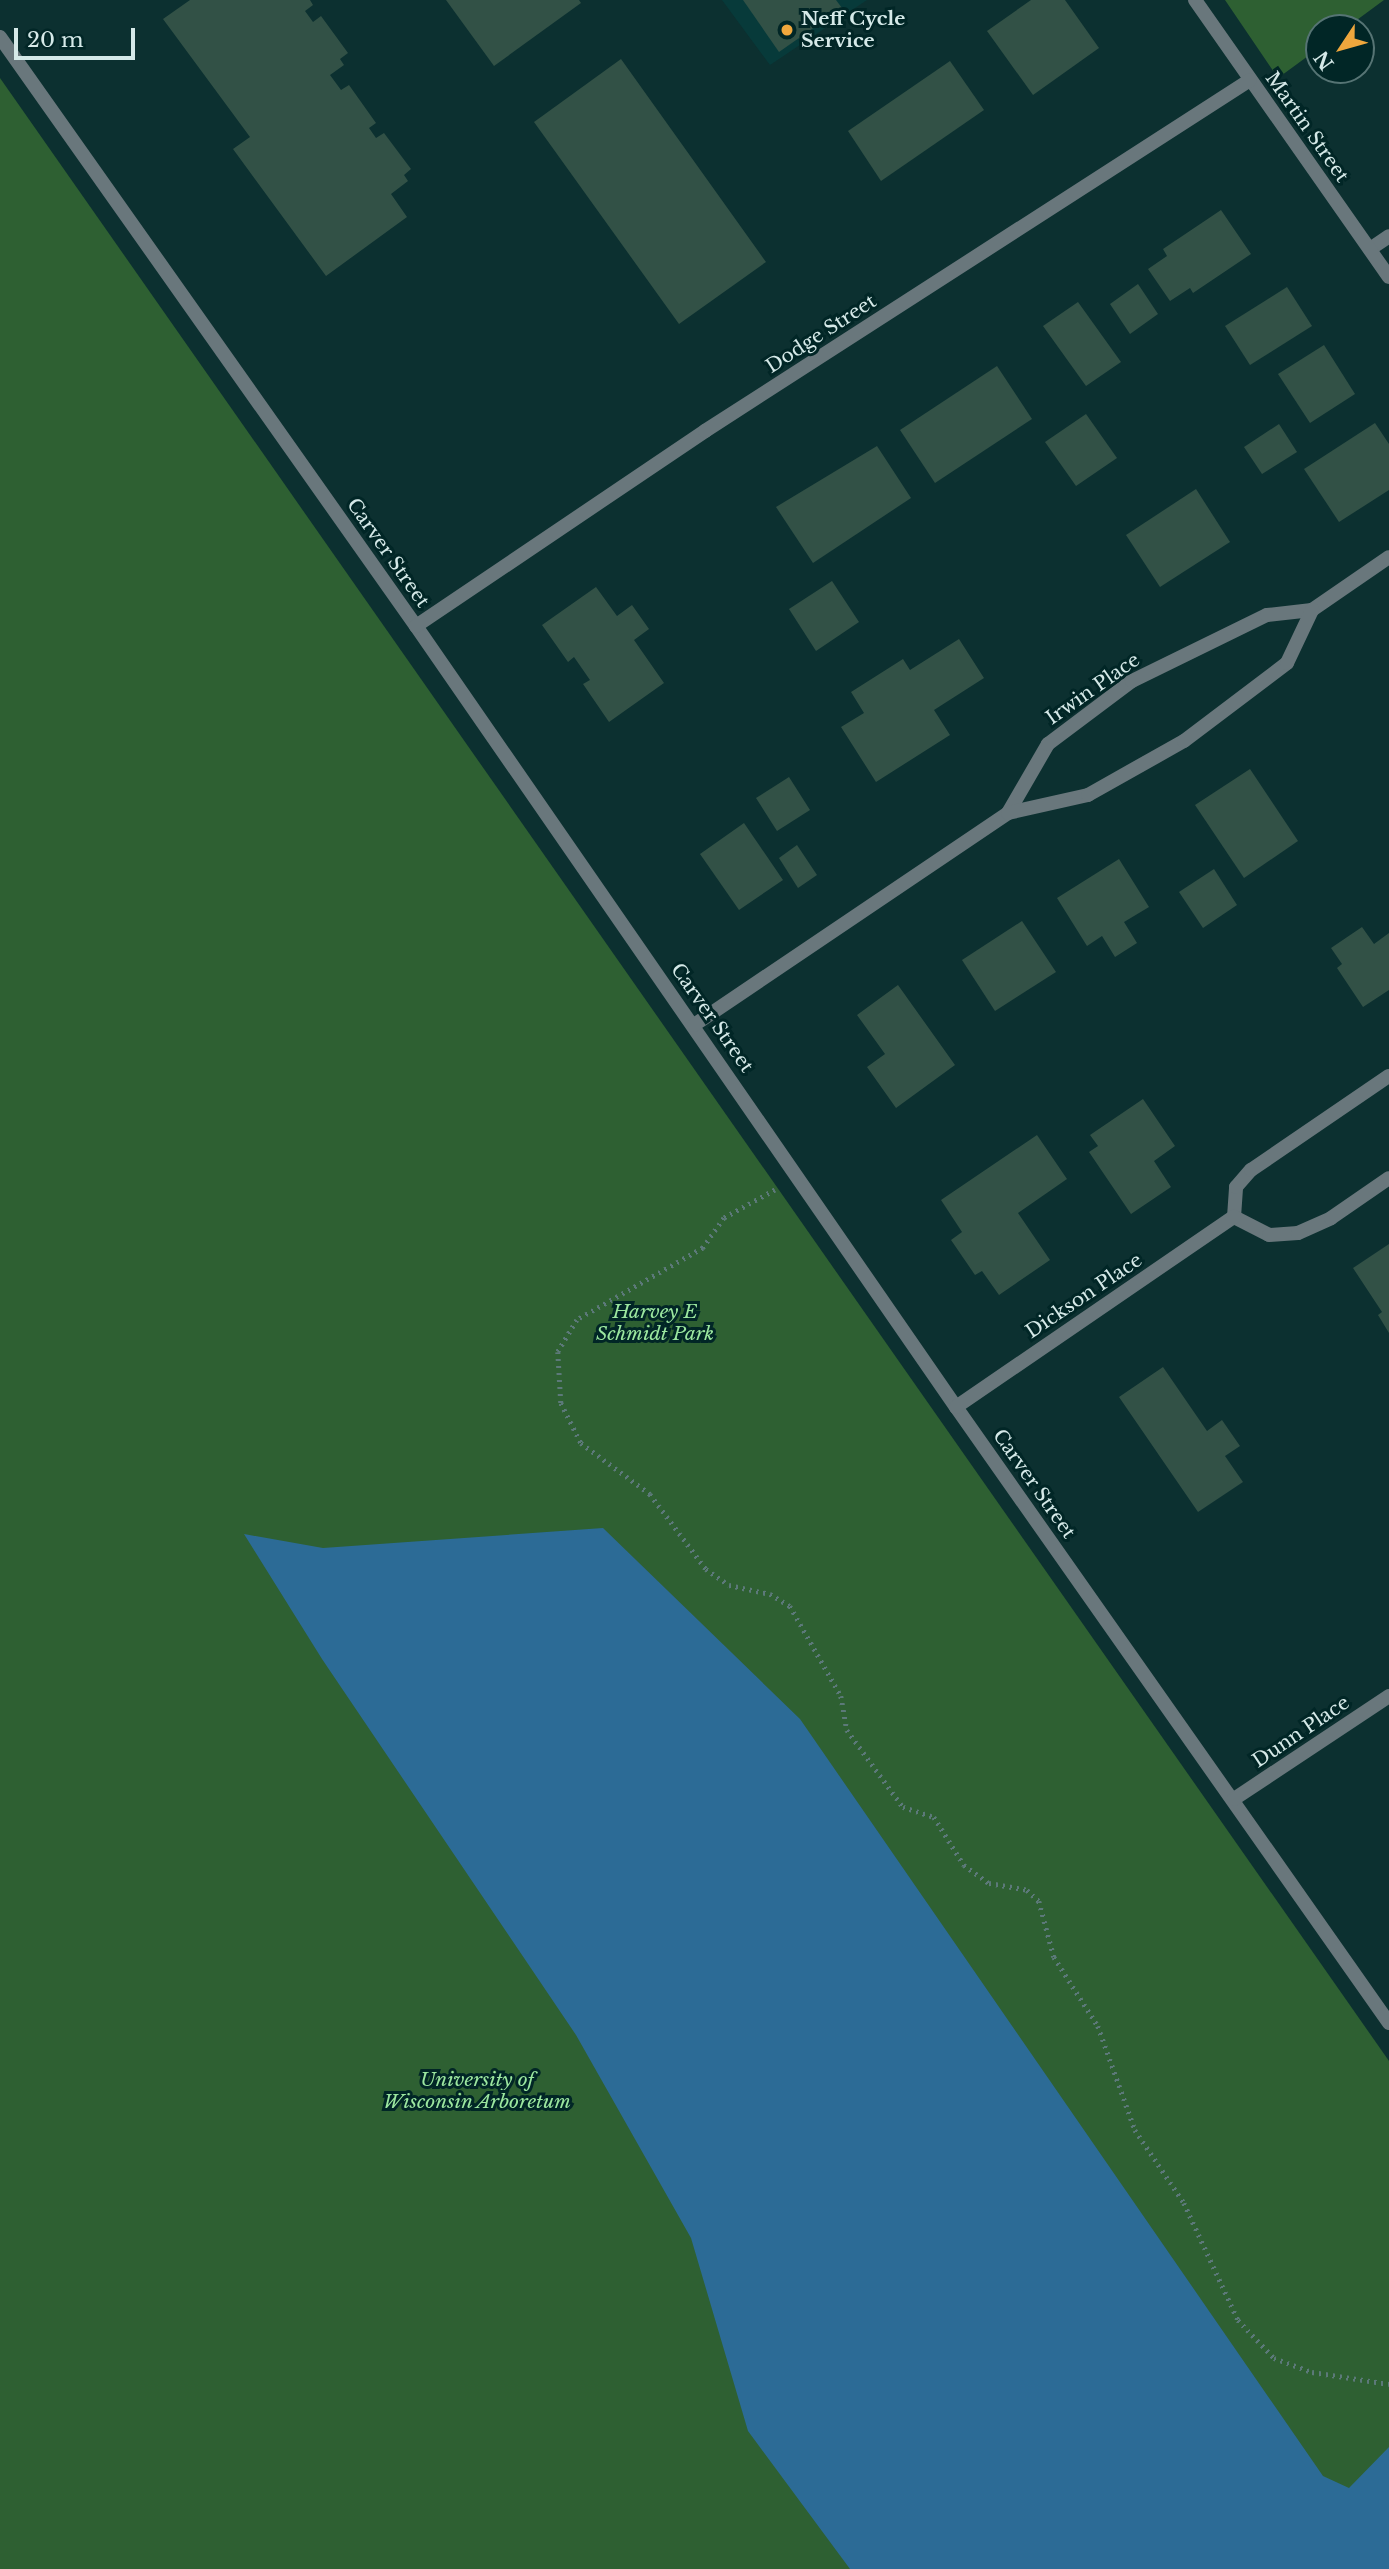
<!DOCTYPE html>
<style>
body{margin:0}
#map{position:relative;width:1389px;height:2569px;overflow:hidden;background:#0c3030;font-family:"Libre Baskerville",serif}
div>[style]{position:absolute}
.built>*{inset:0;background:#073a3a}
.green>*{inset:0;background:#2e6032}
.water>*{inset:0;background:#2c6b96}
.building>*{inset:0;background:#325146}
.path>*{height:4.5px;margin-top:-2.25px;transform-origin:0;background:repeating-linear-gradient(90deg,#5c7979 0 2px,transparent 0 7px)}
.lane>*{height:14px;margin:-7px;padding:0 7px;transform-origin:7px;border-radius:7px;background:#69777c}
.street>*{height:14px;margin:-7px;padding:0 7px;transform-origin:7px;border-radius:7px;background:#69777c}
.dots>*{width:19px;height:19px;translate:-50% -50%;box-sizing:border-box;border:4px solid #012626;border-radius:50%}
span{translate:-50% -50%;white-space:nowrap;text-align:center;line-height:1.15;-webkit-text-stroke:6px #012626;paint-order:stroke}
.poi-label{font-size:19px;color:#d5e9e8;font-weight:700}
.left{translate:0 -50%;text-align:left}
.street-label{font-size:19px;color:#d5e9e8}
.park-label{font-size:19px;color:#9be79f;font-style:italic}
.north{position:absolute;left:1305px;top:14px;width:70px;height:70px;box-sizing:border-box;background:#012626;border:2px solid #567474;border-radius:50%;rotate:234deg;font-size:19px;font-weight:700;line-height:28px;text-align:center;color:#d5e9e8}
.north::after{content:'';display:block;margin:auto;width:24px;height:32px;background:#efa73d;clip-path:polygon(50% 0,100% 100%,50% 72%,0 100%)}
.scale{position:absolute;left:14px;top:28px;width:121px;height:32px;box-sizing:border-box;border:4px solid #d5e9e8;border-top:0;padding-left:9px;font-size:21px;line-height:24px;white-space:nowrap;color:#d5e9e8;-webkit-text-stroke:5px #012626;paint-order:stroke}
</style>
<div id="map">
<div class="built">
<i style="clip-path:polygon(722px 0,867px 0,770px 65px)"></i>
</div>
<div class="green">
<i style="clip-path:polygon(1225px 0,1384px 0,1346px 28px,1319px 28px,1319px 48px,1278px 78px)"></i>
<i style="clip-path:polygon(0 78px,1389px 2061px,1389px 2569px,0 2569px)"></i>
</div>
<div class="water">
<i style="clip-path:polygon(603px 1528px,800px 1719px,1323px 2476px,1349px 2488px,1389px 2447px,1389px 2569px,850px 2569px,748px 2431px,691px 2238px,576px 2035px,322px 1659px,244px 1534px,323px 1548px)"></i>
</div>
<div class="building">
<i style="clip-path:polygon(190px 0,310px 0,313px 5px,305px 11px,313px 22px,321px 16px,348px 53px,340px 59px,344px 65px,330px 75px,341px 90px,349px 85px,376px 123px,369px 128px,376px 138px,384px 133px,411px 169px,404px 175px,408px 181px,391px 194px,407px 217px,326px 276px,233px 149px,250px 137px,163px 19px)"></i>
<i style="clip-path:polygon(446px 0,579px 0,581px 3px,494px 66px)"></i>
<i style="clip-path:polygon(743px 0,836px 0,842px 8px,779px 52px)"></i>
<i style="clip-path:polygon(1031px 0,1065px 0,1099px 48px,1033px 95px,987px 31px)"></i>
<i style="clip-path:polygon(621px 59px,766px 262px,679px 324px,534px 122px)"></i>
<i style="clip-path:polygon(950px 61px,984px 110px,881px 181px,848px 131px)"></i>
<i style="clip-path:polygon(1221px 210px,1251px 254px,1193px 293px,1190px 288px,1170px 301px,1148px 269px,1167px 256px,1163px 249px)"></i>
<i style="clip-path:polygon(1138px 284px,1158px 314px,1130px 334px,1110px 304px)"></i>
<i style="clip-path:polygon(1287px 287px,1312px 326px,1250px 365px,1225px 326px)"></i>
<i style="clip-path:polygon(1078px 302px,1121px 362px,1086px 386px,1043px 326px)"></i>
<i style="clip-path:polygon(1324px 345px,1355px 394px,1310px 423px,1278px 374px)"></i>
<i style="clip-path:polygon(997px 366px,1032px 419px,935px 483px,900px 430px)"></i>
<i style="clip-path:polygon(1086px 414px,1117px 458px,1076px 486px,1045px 442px)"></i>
<i style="clip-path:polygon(1375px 423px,1389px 444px,1389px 490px,1339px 522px,1304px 469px)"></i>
<i style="clip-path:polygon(1279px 424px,1297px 452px,1262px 474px,1244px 447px)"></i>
<i style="clip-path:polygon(877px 446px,911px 498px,813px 563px,776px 507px)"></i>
<i style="clip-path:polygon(1196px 489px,1230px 542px,1160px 587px,1126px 535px)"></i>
<i style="clip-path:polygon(832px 581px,859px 622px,816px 651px,789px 609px)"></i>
<i style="clip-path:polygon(596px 587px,617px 616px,632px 605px,649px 629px,634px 640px,664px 683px,609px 722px,583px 684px,590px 680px,574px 657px,568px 662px,542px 625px)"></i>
<i style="clip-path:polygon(959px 639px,984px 678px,934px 710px,950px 735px,876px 782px,841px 727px,864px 713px,851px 692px,903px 659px,910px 670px)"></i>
<i style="clip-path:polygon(1250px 769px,1298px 841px,1244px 878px,1195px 805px)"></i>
<i style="clip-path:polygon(789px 777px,810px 810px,777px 831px,756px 798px)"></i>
<i style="clip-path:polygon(744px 823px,783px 880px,739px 910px,700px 854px)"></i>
<i style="clip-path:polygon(797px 845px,817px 875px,798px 888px,779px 858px)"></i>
<i style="clip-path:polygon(1119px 859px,1149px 907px,1124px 922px,1137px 943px,1115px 957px,1102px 936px,1087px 946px,1057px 898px)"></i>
<i style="clip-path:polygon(1214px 869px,1237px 905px,1203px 928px,1179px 892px)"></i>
<i style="clip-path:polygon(1022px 921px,1056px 972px,995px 1011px,962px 960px)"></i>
<i style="clip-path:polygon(1362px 927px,1374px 944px,1389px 933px,1389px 990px,1363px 1007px,1337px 968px,1342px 964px,1331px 948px)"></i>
<i style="clip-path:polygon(898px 985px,955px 1065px,896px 1108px,867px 1067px,885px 1054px,857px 1015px)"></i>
<i style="clip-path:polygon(1143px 1099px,1175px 1146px,1154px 1161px,1171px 1187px,1131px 1214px,1089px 1152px,1098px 1146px,1090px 1135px)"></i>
<i style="clip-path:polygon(1037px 1135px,1067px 1179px,1018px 1213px,1050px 1260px,999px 1295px,982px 1271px,975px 1275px,951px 1240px,962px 1232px,941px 1200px)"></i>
<i style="clip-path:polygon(1389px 1244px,1389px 1333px,1378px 1315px,1382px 1312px,1353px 1268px)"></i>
<i style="clip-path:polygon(1163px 1367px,1207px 1431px,1222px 1420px,1240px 1446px,1225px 1456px,1243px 1482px,1198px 1512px,1119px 1397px)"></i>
</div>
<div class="path">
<i style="left:775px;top:1190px;width:58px;rotate:151.2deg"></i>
<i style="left:724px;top:1218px;width:37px;rotate:125deg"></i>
<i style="left:703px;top:1248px;width:145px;rotate:150.3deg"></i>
<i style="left:577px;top:1320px;width:37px;rotate:121deg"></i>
<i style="left:558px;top:1352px;width:51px;rotate:86.6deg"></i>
<i style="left:561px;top:1403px;width:45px;rotate:63.4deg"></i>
<i style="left:581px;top:1443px;width:86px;rotate:36.5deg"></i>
<i style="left:650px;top:1494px;width:94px;rotate:53.3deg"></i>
<i style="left:706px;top:1569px;width:28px;rotate:35deg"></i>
<i style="left:729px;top:1585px;width:42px;rotate:12.4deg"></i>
<i style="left:770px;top:1594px;width:23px;rotate:31deg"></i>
<i style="left:790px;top:1606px;width:103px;rotate:60.5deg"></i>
<i style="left:841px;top:1696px;width:35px;rotate:80deg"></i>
<i style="left:847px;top:1730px;width:95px;rotate:54deg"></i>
<i style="left:903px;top:1807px;width:33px;rotate:18deg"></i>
<i style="left:934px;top:1817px;width:57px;rotate:58deg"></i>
<i style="left:964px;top:1865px;width:31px;rotate:36deg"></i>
<i style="left:989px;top:1883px;width:39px;rotate:10deg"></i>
<i style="left:1027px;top:1890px;width:16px;rotate:43deg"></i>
<i style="left:1039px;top:1901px;width:58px;rotate:75deg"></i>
<i style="left:1054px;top:1957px;width:82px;rotate:57.5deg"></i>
<i style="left:1098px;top:2026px;width:110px;rotate:70.4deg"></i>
<i style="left:1135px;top:2130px;width:88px;rotate:56.1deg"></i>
<i style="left:1184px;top:2203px;width:129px;rotate:65.2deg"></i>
<i style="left:1238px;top:2320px;width:52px;rotate:46.5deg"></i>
<i style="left:1274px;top:2358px;width:40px;rotate:20.2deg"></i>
<i style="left:1312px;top:2372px;width:78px;rotate:8.9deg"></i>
</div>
<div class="lane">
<i style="left:1370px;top:249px;width:23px;rotate:-34deg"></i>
</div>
<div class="street">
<i style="left:1195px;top:0;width:338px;rotate:55deg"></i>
<i style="left:0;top:37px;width:721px;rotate:54.77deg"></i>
<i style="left:416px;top:626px;width:950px;rotate:55.34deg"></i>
<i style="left:956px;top:1407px;width:753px;rotate:54.9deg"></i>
<i style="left:416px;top:626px;width:349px;rotate:-34deg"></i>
<i style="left:705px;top:431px;width:648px;rotate:-32.78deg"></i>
<i style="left:1008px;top:813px;width:80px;rotate:-59.9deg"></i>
<i style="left:1048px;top:744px;width:105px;rotate:-36.9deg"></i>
<i style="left:1132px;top:681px;width:150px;rotate:-26.1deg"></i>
<i style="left:1267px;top:615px;width:45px;rotate:-6.3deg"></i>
<i style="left:1312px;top:610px;width:93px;rotate:-34.5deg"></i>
<i style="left:694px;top:1025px;width:379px;rotate:-34deg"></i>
<i style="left:1008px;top:813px;width:82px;rotate:-12.7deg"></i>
<i style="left:1088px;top:795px;width:110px;rotate:-29.4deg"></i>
<i style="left:1184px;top:741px;width:129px;rotate:-37.1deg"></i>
<i style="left:1287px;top:663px;width:59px;rotate:-64.7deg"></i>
<i style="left:1234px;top:1217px;width:30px;rotate:-86deg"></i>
<i style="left:1236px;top:1187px;width:23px;rotate:-49deg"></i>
<i style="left:1251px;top:1170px;width:167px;rotate:-34.3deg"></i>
<i style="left:1234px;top:1217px;width:39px;rotate:27deg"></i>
<i style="left:1269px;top:1235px;width:29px;rotate:-4deg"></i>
<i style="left:1298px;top:1233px;width:36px;rotate:-24deg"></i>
<i style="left:1331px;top:1218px;width:70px;rotate:-34.6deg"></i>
<i style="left:956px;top:1407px;width:337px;rotate:-34.4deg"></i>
<i style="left:1234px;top:1799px;width:186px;rotate:-33.6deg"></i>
</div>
<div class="dots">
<i style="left:787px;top:30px;background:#efa73d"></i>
</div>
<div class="poi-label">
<span class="left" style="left:801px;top:30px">Neff Cycle<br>Service</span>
</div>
<div class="street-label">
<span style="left:1307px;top:127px;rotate:55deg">Martin Street</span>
<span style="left:821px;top:334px;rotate:-33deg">Dodge Street</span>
<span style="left:388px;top:553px;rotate:55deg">Carver Street</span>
<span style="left:1093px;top:689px;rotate:-35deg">Irwin Place</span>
<span style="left:712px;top:1018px;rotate:55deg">Carver Street</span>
<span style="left:1084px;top:1296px;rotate:-34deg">Dickson Place</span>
<span style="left:1034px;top:1484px;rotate:55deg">Carver Street</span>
<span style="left:1301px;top:1732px;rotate:-34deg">Dunn Place</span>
</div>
<div class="park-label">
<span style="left:655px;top:1323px">Harvey E<br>Schmidt Park</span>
<span style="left:477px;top:2091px">University of<br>Wisconsin Arboretum</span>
</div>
<div class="north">N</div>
<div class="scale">20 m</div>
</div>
